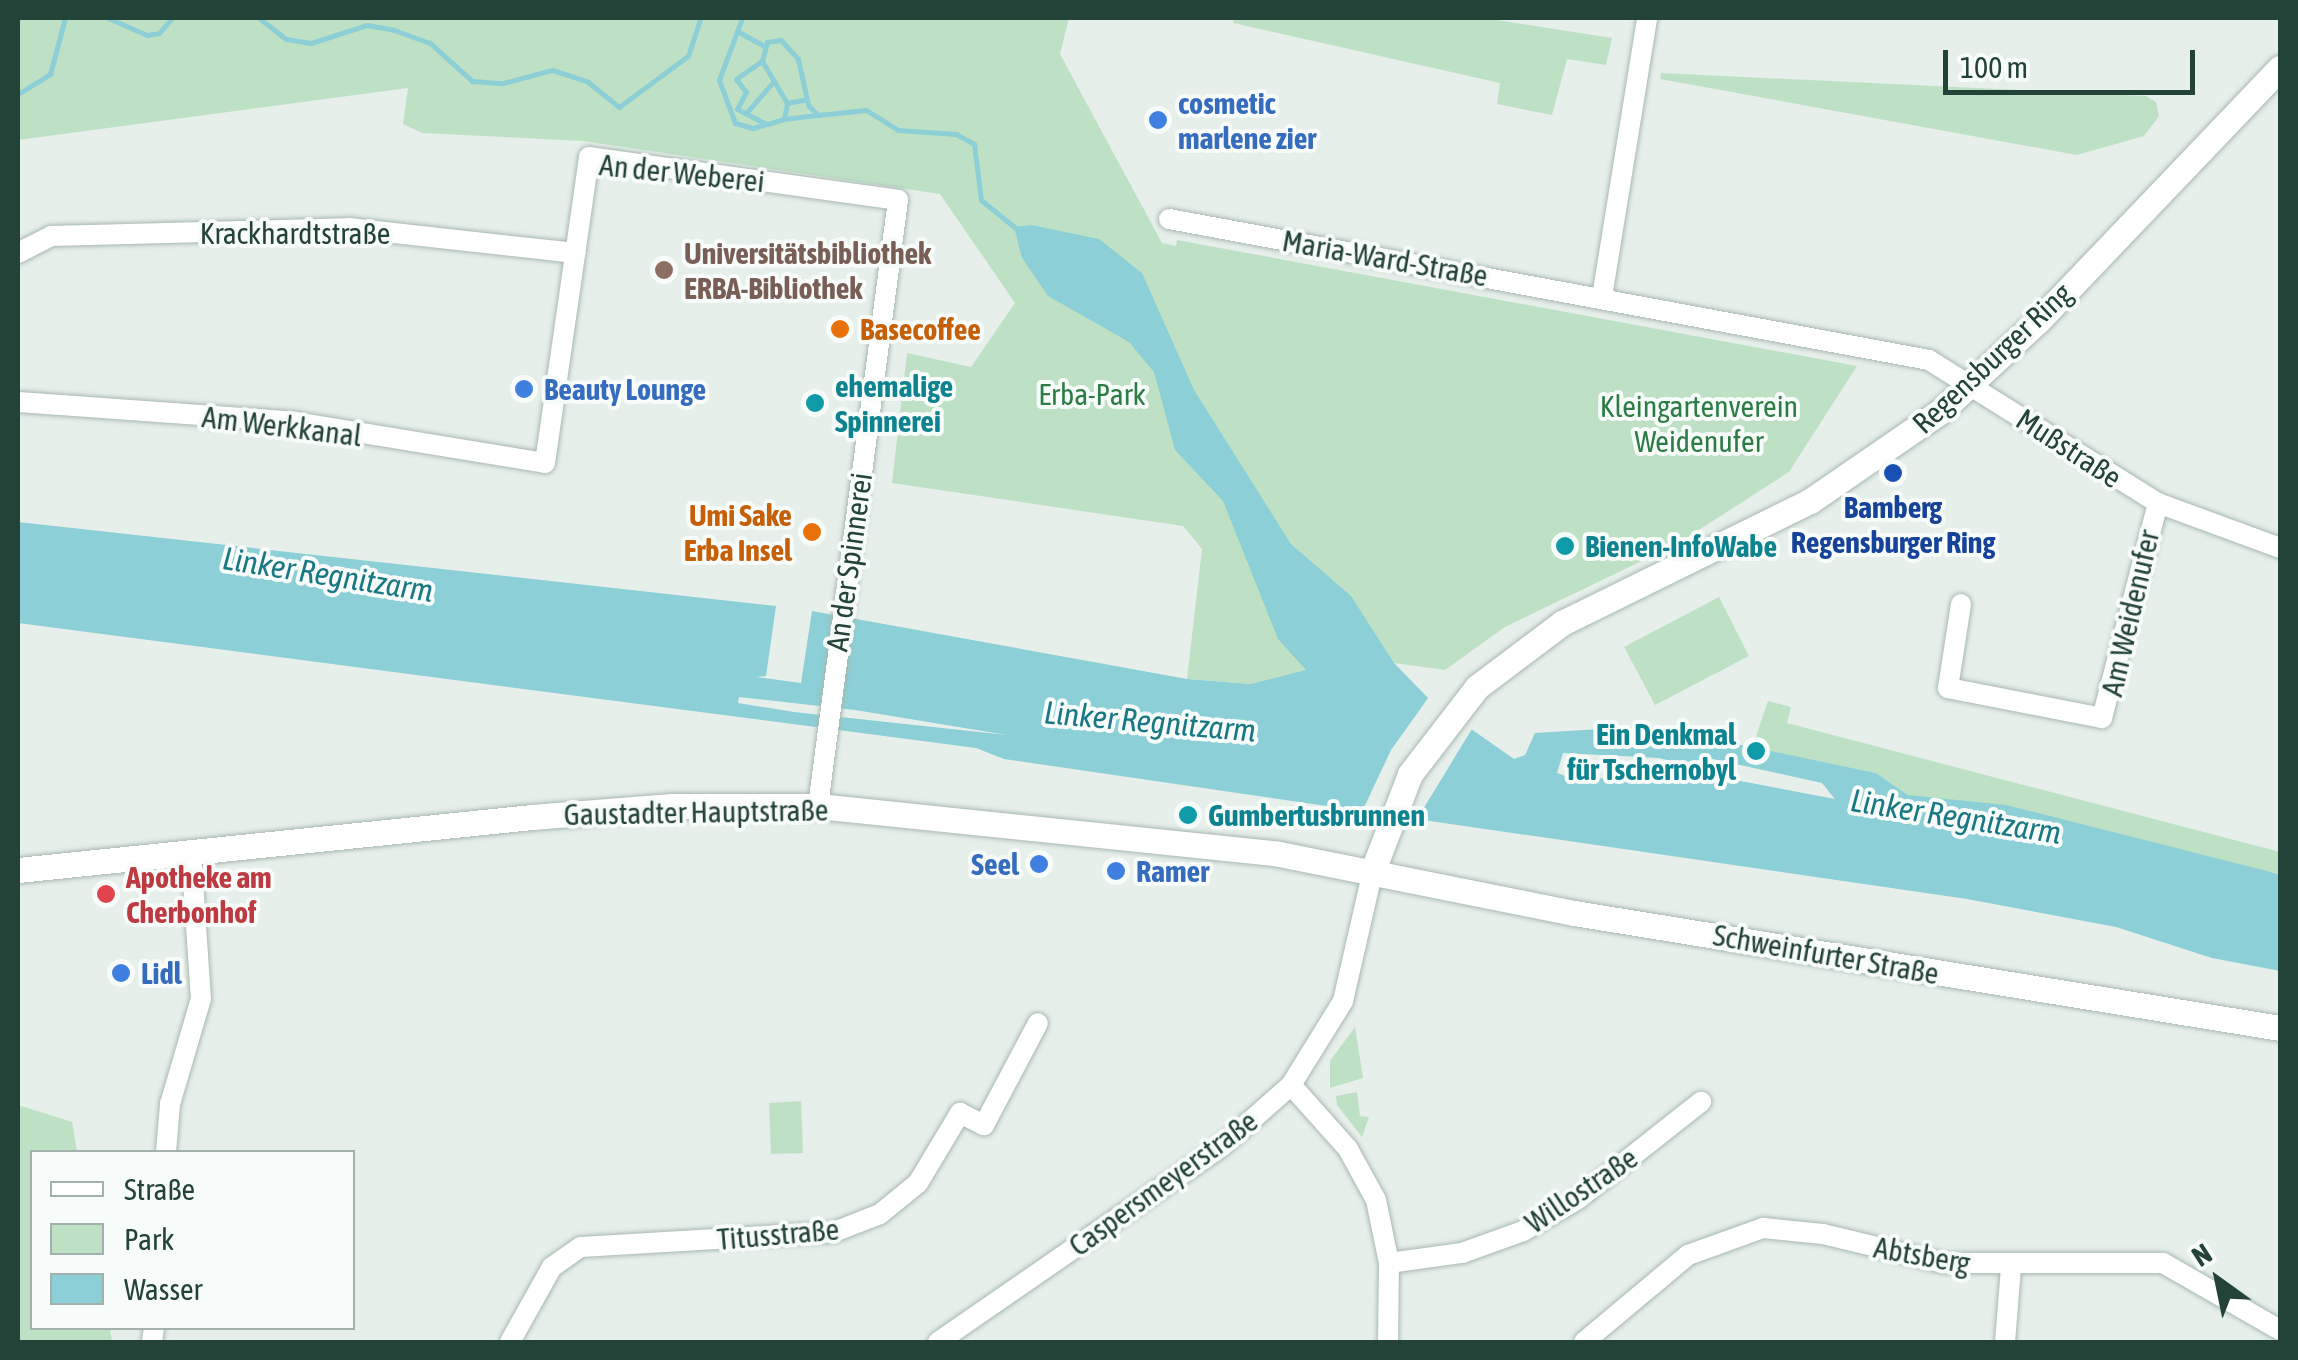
<!DOCTYPE html>
<meta charset="utf-8">
<style>
body{margin:0}
#map{position:relative;width:2298px;height:1360px;overflow:hidden;background:#e6efea;font-family:"Asap Condensed",sans-serif}
div>[style]{position:absolute}
.green>*{inset:0;background:#bee1c5}
.water>*{inset:0;background:#8ccfd6}
.pier>*{inset:0;background:#e6efea}
.stream>*{height:5px;margin:-2.5px;padding:0 2.5px;transform-origin:2.5px;border-radius:2.5px;background:#8ccfd6}
.roads{filter:drop-shadow(0 0 2px #a8b8b1) drop-shadow(0 0 2px #a8b8b1)}
.minor>*{height:20px;margin:-10px;padding:0 10px;transform-origin:10px;border-radius:10px;background:#fff}
.tertiary>*{height:25px;margin:-12.5px;padding:0 12.5px;transform-origin:12.5px;border-radius:12.5px;background:#fff}
.dots>*{width:28px;height:28px;translate:-50% -50%;box-sizing:border-box;border:5px solid #f7fbf9;border-radius:50%}
span{translate:-50% -50%;white-space:nowrap;text-align:center;line-height:1.15;-webkit-text-stroke:8px #f7fbf9;paint-order:stroke}
.shop-label{font-size:30px;color:#366cbe;font-weight:700}
.left{translate:0 -50%;text-align:left}
.right{translate:-100% -50%;text-align:right}
.street-label{font-size:30px;color:#234338}
.education-label{font-size:30px;color:#785e54;font-weight:700}
.food-label{font-size:30px;color:#c56008;font-weight:700}
.culture-label{font-size:30px;color:#0d838f;font-weight:700}
.park-label{font-size:30px;color:#2b7c45}
.transit-label{font-size:30px;color:#164399;font-weight:700}
.health-label{font-size:30px;color:#be3a42;font-weight:700}
.water-label{font-size:32px;color:#197883;font-style:italic}
.frame{position:absolute;inset:0;border:20px solid #234338;pointer-events:none}
.legend{position:absolute;left:30px;top:1150px;width:325px;height:180px;box-sizing:border-box;background:#f7fbf9;border:2px solid #a2b1ac;margin:0;padding:12px 18px;list-style:none;font-size:30px;color:#234338}
.legend li{display:flex;align-items:center;gap:20px;height:50px}
.legend b{width:50px;border:2px solid #a2b1ac}
.north{position:absolute;left:2168px;top:1230px;width:100px;height:100px;-webkit-text-stroke:8px #f7fbf9;paint-order:stroke;rotate:327deg;font-size:28px;font-weight:700;line-height:40px;text-align:center;color:#234338}
.north::after{content:'';display:block;margin:auto;width:35px;height:45px;background:#234338;clip-path:polygon(50% 0,100% 100%,50% 72%,0 100%)}
.scale{position:absolute;left:1943px;top:50px;width:252px;height:45px;box-sizing:border-box;border:5px solid #234338;border-top:0;padding-left:12px;font-size:30px;line-height:35px;white-space:nowrap;color:#234338;-webkit-text-stroke:8px #f7fbf9;paint-order:stroke}
</style>
<div id="map">
<div class="green">
<i style="clip-path:polygon(18px 18px,1069px 18px,1060px 54px,1162px 243px,1176px 246px,1177px 240px,1857px 366px,1789px 472px,1677px 544px,1505px 627px,1445px 670px,1394px 663px,1307px 670px,1250px 684px,1187px 679px,1202px 549px,1183px 526px,892px 483px,907px 353px,971px 367px,1015px 303px,940px 194px,583px 141px,422px 133px,403px 124px,408px 88px,18px 140px)"></i>
<i style="clip-path:polygon(1234px 18px,1484px 18px,1612px 38px,1606px 65px,1567px 59px,1552px 115px,1497px 104px,1500px 83px,1233px 23px)"></i>
<i style="clip-path:polygon(1661px 73px,2146px 96px,2156px 102px,2159px 116px,2144px 136px,2077px 155px,1660px 79px)"></i>
<i style="clip-path:polygon(1719px 597px,1749px 656px,1655px 705px,1624px 647px)"></i>
<i style="clip-path:polygon(1768px 701px,1791px 707px,1787px 723px,2280px 852px,2280px 875px,1908px 795px,1876px 773px,1752px 748px)"></i>
<i style="clip-path:polygon(1355px 1027px,1363px 1078px,1330px 1088px,1330px 1061px)"></i>
<i style="clip-path:polygon(1357px 1092px,1360px 1116px,1369px 1117px,1362px 1137px,1337px 1105px,1336px 1096px)"></i>
<i style="clip-path:polygon(801px 1101px,803px 1153px,771px 1154px,769px 1103px)"></i>
<i style="clip-path:polygon(18px 1105px,72px 1122px,77px 1152px,32px 1152px,32px 1328px,110px 1328px,112px 1342px,18px 1342px)"></i>
</div>
<div class="water">
<i style="clip-path:polygon(evenodd,1031px 225px,1099px 239px,1142px 273px,1194px 390px,1291px 544px,1351px 596px,1394px 663px,1431px 701px,1514px 759px,1525px 755px,1535px 733px,1650px 726px,1876px 773px,1908px 795px,2006px 805px,2267px 871px,2280px 875px,2280px 971px,2212px 958px,2116px 927px,1967px 899px,1004px 759px,976px 748px,18px 623px,18px 522px,776px 606px,766px 676px,756px 677px,801px 683px,812px 611px,1187px 679px,1250px 684px,1306px 670px,1278px 639px,1223px 501px,1175px 450px,1154px 372px,1129px 342px,1048px 296px,1022px 258px,1014px 227px,1031px 225px,739px 697px,855px 710px,1007px 735px,794px 712px,738px 703px,739px 697px,1031px 225px,1563px 753px,1659px 758px,1671px 761px,1674px 775px,1663px 781px,1569px 777px,1557px 773px,1563px 753px,1031px 225px,1704px 757px,1822px 783px,1835px 799px,1693px 772px,1689px 765px,1704px 757px)"></i>
</div>
<div class="pier">
<i style="clip-path:polygon(1431px 694px,1475px 724px,1414px 824px,1360px 816px,1391px 750px)"></i>
</div>
<div class="stream">
<i style="left:108px;top:18px;width:43px;rotate:23.6deg"></i>
<i style="left:147px;top:35px;width:12px;rotate:-9deg"></i>
<i style="left:159px;top:33px;width:20px;rotate:-49deg"></i>
<i style="left:259px;top:18px;width:34px;rotate:38deg"></i>
<i style="left:286px;top:39px;width:25px;rotate:9deg"></i>
<i style="left:311px;top:43px;width:59px;rotate:-17.8deg"></i>
<i style="left:367px;top:25px;width:27px;rotate:10deg"></i>
<i style="left:394px;top:30px;width:38px;rotate:20deg"></i>
<i style="left:430px;top:43px;width:57px;rotate:42.1deg"></i>
<i style="left:472px;top:81px;width:31px;rotate:4deg"></i>
<i style="left:503px;top:83px;width:51px;rotate:-14.9deg"></i>
<i style="left:552px;top:70px;width:38px;rotate:18deg"></i>
<i style="left:588px;top:82px;width:40px;rotate:39deg"></i>
<i style="left:619px;top:107px;width:86px;rotate:-36.5deg"></i>
<i style="left:688px;top:56px;width:40px;rotate:-72deg"></i>
<i style="left:742px;top:18px;width:66px;rotate:110.4deg"></i>
<i style="left:719px;top:80px;width:46px;rotate:69.6deg"></i>
<i style="left:735px;top:123px;width:19px;rotate:16deg"></i>
<i style="left:753px;top:128px;width:32px;rotate:-16deg"></i>
<i style="left:784px;top:119px;width:16px;rotate:-79deg"></i>
<i style="left:787px;top:103px;width:49px;rotate:-120.8deg"></i>
<i style="left:762px;top:61px;width:20px;rotate:-75deg"></i>
<i style="left:767px;top:42px;width:14px;rotate:-8deg"></i>
<i style="left:781px;top:40px;width:25px;rotate:48deg"></i>
<i style="left:798px;top:59px;width:47px;rotate:77.7deg"></i>
<i style="left:808px;top:105px;width:14px;rotate:45deg"></i>
<i style="left:818px;top:115px;width:48px;rotate:-5.9deg"></i>
<i style="left:866px;top:110px;width:38px;rotate:32deg"></i>
<i style="left:898px;top:130px;width:58px;rotate:3.9deg"></i>
<i style="left:956px;top:134px;width:21px;rotate:29deg"></i>
<i style="left:974px;top:144px;width:56px;rotate:82.9deg"></i>
<i style="left:981px;top:200px;width:48px;rotate:39deg"></i>
<i style="left:737px;top:31px;width:31px;rotate:29deg"></i>
<i style="left:18px;top:94px;width:38px;rotate:-32deg"></i>
<i style="left:50px;top:74px;width:58px;rotate:-75deg"></i>
<i style="left:787px;top:103px;width:20px;rotate:-11deg"></i>
<i style="left:737px;top:109px;width:19px;rotate:-62deg"></i>
<i style="left:746px;top:92px;width:16px;rotate:-128deg"></i>
<i style="left:736px;top:79px;width:32px;rotate:-35deg"></i>
<i style="left:737px;top:109px;width:33px;rotate:27deg"></i>
<i style="left:747px;top:112px;width:40px;rotate:-49deg"></i>
<i style="left:784px;top:119px;width:34px;rotate:-7deg"></i>
</div>
<div class="roads">
<div class="minor">
<i style="left:1169px;top:219px;width:773px;rotate:10.51deg"></i>
<i style="left:1929px;top:360px;width:270px;rotate:32deg"></i>
<i style="left:2158px;top:503px;width:130px;rotate:20.2deg"></i>
<i style="left:18px;top:253px;width:37px;rotate:-27deg"></i>
<i style="left:51px;top:236px;width:298px;rotate:-1.5deg"></i>
<i style="left:349px;top:228px;width:228px;rotate:6.3deg"></i>
<i style="left:1602px;top:297px;width:283px;rotate:-80.8deg"></i>
<i style="left:18px;top:402px;width:278px;rotate:4.1deg"></i>
<i style="left:295px;top:422px;width:253px;rotate:9.3deg"></i>
<i style="left:545px;top:463px;width:309px;rotate:-81.8deg"></i>
<i style="left:589px;top:157px;width:312px;rotate:7.9deg"></i>
<i style="left:898px;top:200px;width:611px;rotate:97.52deg"></i>
<i style="left:1961px;top:604px;width:85px;rotate:98.8deg"></i>
<i style="left:1948px;top:688px;width:157px;rotate:11deg"></i>
<i style="left:2102px;top:718px;width:222px;rotate:-75.4deg"></i>
<i style="left:1291px;top:1085px;width:86px;rotate:48.3deg"></i>
<i style="left:1348px;top:1149px;width:58px;rotate:61.2deg"></i>
<i style="left:1376px;top:1200px;width:64px;rotate:78.3deg"></i>
<i style="left:1389px;top:1263px;width:79px;rotate:90.7deg"></i>
<i style="left:166px;top:1152px;width:48px;rotate:-85.2deg"></i>
<i style="left:170px;top:1104px;width:109px;rotate:-73.6deg"></i>
<i style="left:201px;top:999px;width:146px;rotate:-93.9deg"></i>
<i style="left:1389px;top:1263px;width:74px;rotate:-7.8deg"></i>
<i style="left:1462px;top:1253px;width:65px;rotate:-19.8deg"></i>
<i style="left:1523px;top:1231px;width:64px;rotate:-30.2deg"></i>
<i style="left:1578px;top:1199px;width:157px;rotate:-38.3deg"></i>
<i style="left:152px;top:1342px;width:14px;rotate:-82deg"></i>
<i style="left:510px;top:1342px;width:86px;rotate:-60.8deg"></i>
<i style="left:552px;top:1267px;width:35px;rotate:-35deg"></i>
<i style="left:581px;top:1247px;width:253px;rotate:-3.4deg"></i>
<i style="left:834px;top:1232px;width:49px;rotate:-21.4deg"></i>
<i style="left:880px;top:1214px;width:49px;rotate:-39.2deg"></i>
<i style="left:918px;top:1183px;width:82px;rotate:-59deg"></i>
<i style="left:960px;top:1113px;width:27px;rotate:27deg"></i>
<i style="left:984px;top:1125px;width:115px;rotate:-62.1deg"></i>
<i style="left:938px;top:1342px;width:344px;rotate:-34.6deg"></i>
<i style="left:1221px;top:1147px;width:94px;rotate:-41.5deg"></i>
<i style="left:1291px;top:1085px;width:99px;rotate:-58.2deg"></i>
<i style="left:1343px;top:1001px;width:134px;rotate:-77.1deg"></i>
<i style="left:1584px;top:1342px;width:136px;rotate:-39.9deg"></i>
<i style="left:1688px;top:1255px;width:80px;rotate:-19.8deg"></i>
<i style="left:1763px;top:1228px;width:60px;rotate:5.7deg"></i>
<i style="left:1823px;top:1234px;width:124px;rotate:13.5deg"></i>
<i style="left:1944px;top:1263px;width:219px"></i>
<i style="left:2163px;top:1263px;width:135px;rotate:29.8deg"></i>
<i style="left:2005px;top:1342px;width:75px;rotate:-85.4deg"></i>
</div>
<div class="tertiary">
<i style="left:18px;top:870px;width:517px;rotate:-5.89deg"></i>
<i style="left:532px;top:817px;width:140px;rotate:-4.5deg"></i>
<i style="left:672px;top:806px;width:146px"></i>
<i style="left:818px;top:806px;width:463px;rotate:5.9deg"></i>
<i style="left:1279px;top:854px;width:301px;rotate:11.3deg"></i>
<i style="left:1574px;top:913px;width:715px;rotate:9.25deg"></i>
<i style="left:1373px;top:870px;width:103px;rotate:-68.9deg"></i>
<i style="left:1410px;top:774px;width:110px;rotate:-52.4deg"></i>
<i style="left:1477px;top:687px;width:106px;rotate:-37deg"></i>
<i style="left:1562px;top:623px;width:276px;rotate:-26.2deg"></i>
<i style="left:1810px;top:501px;width:159px;rotate:-34.5deg"></i>
<i style="left:1941px;top:411px;width:132px;rotate:-42.9deg"></i>
<i style="left:2038px;top:321px;width:350px;rotate:-46.3deg"></i>
</div>
</div>
<div class="dots">
<i style="left:1158px;top:120px;background:#3f7fe0"></i>
<i style="left:664px;top:270px;background:#8d6e63"></i>
<i style="left:840px;top:329px;background:#e8710a"></i>
<i style="left:524px;top:389px;background:#3f7fe0"></i>
<i style="left:815px;top:403px;background:#0f9aa8"></i>
<i style="left:1893px;top:473px;background:#1a4fb4"></i>
<i style="left:812px;top:532px;background:#e8710a"></i>
<i style="left:1565px;top:546px;background:#0f9aa8"></i>
<i style="left:1756px;top:751px;background:#0f9aa8"></i>
<i style="left:1188px;top:815px;background:#0f9aa8"></i>
<i style="left:1039px;top:864px;background:#3f7fe0"></i>
<i style="left:1116px;top:871px;background:#3f7fe0"></i>
<i style="left:106px;top:894px;background:#e0444e"></i>
<i style="left:121px;top:973px;background:#3f7fe0"></i>
</div>
<div class="shop-label">
<span class="left" style="left:1178px;top:120px">cosmetic<br>marlene zier</span>
<span class="left" style="left:544px;top:389px">Beauty Lounge</span>
<span class="right" style="left:1019px;top:864px">Seel</span>
<span class="left" style="left:1136px;top:871px">Ramer</span>
<span class="left" style="left:141px;top:973px">Lidl</span>
</div>
<div class="street-label">
<span style="left:682px;top:173px;rotate:6deg">An der Weberei</span>
<span style="left:295px;top:233px">Krackhardtstraße</span>
<span style="left:1385px;top:258px;rotate:10deg">Maria-Ward-Straße</span>
<span style="left:1992px;top:358px;rotate:-43deg">Regensburger Ring</span>
<span style="left:282px;top:426px;rotate:7deg">Am Werkkanal</span>
<span style="left:2069px;top:448px;rotate:33deg">Mußstraße</span>
<span style="left:849px;top:562px;rotate:-82deg">An der Spinnerei</span>
<span style="left:2130px;top:613px;rotate:-77deg">Am Weidenufer</span>
<span style="left:696px;top:812px;rotate:-1deg">Gaustadter Hauptstraße</span>
<span style="left:1826px;top:954px;rotate:10deg">Schweinfurter Straße</span>
<span style="left:1163px;top:1183px;rotate:-36deg">Caspersmeyerstraße</span>
<span style="left:1581px;top:1190px;rotate:-34deg">Willostraße</span>
<span style="left:778px;top:1234px;rotate:-5deg">Titusstraße</span>
<span style="left:1922px;top:1255px;rotate:10deg">Abtsberg</span>
</div>
<div class="education-label">
<span class="left" style="left:684px;top:270px">Universitätsbibliothek<br>ERBA-Bibliothek</span>
</div>
<div class="food-label">
<span class="left" style="left:860px;top:329px">Basecoffee</span>
<span class="right" style="left:792px;top:532px">Umi Sake<br>Erba Insel</span>
</div>
<div class="culture-label">
<span class="left" style="left:835px;top:403px">ehemalige<br>Spinnerei</span>
<span class="left" style="left:1585px;top:546px">Bienen-InfoWabe</span>
<span class="right" style="left:1736px;top:751px">Ein Denkmal<br>für Tschernobyl</span>
<span class="left" style="left:1208px;top:815px">Gumbertusbrunnen</span>
</div>
<div class="park-label">
<span style="left:1092px;top:394px">Erba-Park</span>
<span style="left:1699px;top:423px">Kleingartenverein<br>Weidenufer</span>
</div>
<div class="transit-label">
<span style="left:1893px;top:524px">Bamberg<br>Regensburger Ring</span>
</div>
<div class="health-label">
<span class="left" style="left:126px;top:894px">Apotheke am<br>Cherbonhof</span>
</div>
<div class="water-label">
<span style="left:328px;top:575px;rotate:9deg">Linker Regnitzarm</span>
<span style="left:1150px;top:722px;rotate:5deg">Linker Regnitzarm</span>
<span style="left:1956px;top:817px;rotate:9deg">Linker Regnitzarm</span>
</div>
<div class="frame"></div>
<ul class="legend">
<li><b style="height:12px;background:#fff"></b>Straße</li>
<li><b style="height:28px;background:#bee1c5"></b>Park</li>
<li><b style="height:28px;background:#8ccfd6"></b>Wasser</li>
</ul>
<div class="north">N</div>
<div class="scale">100 m</div>
</div>
